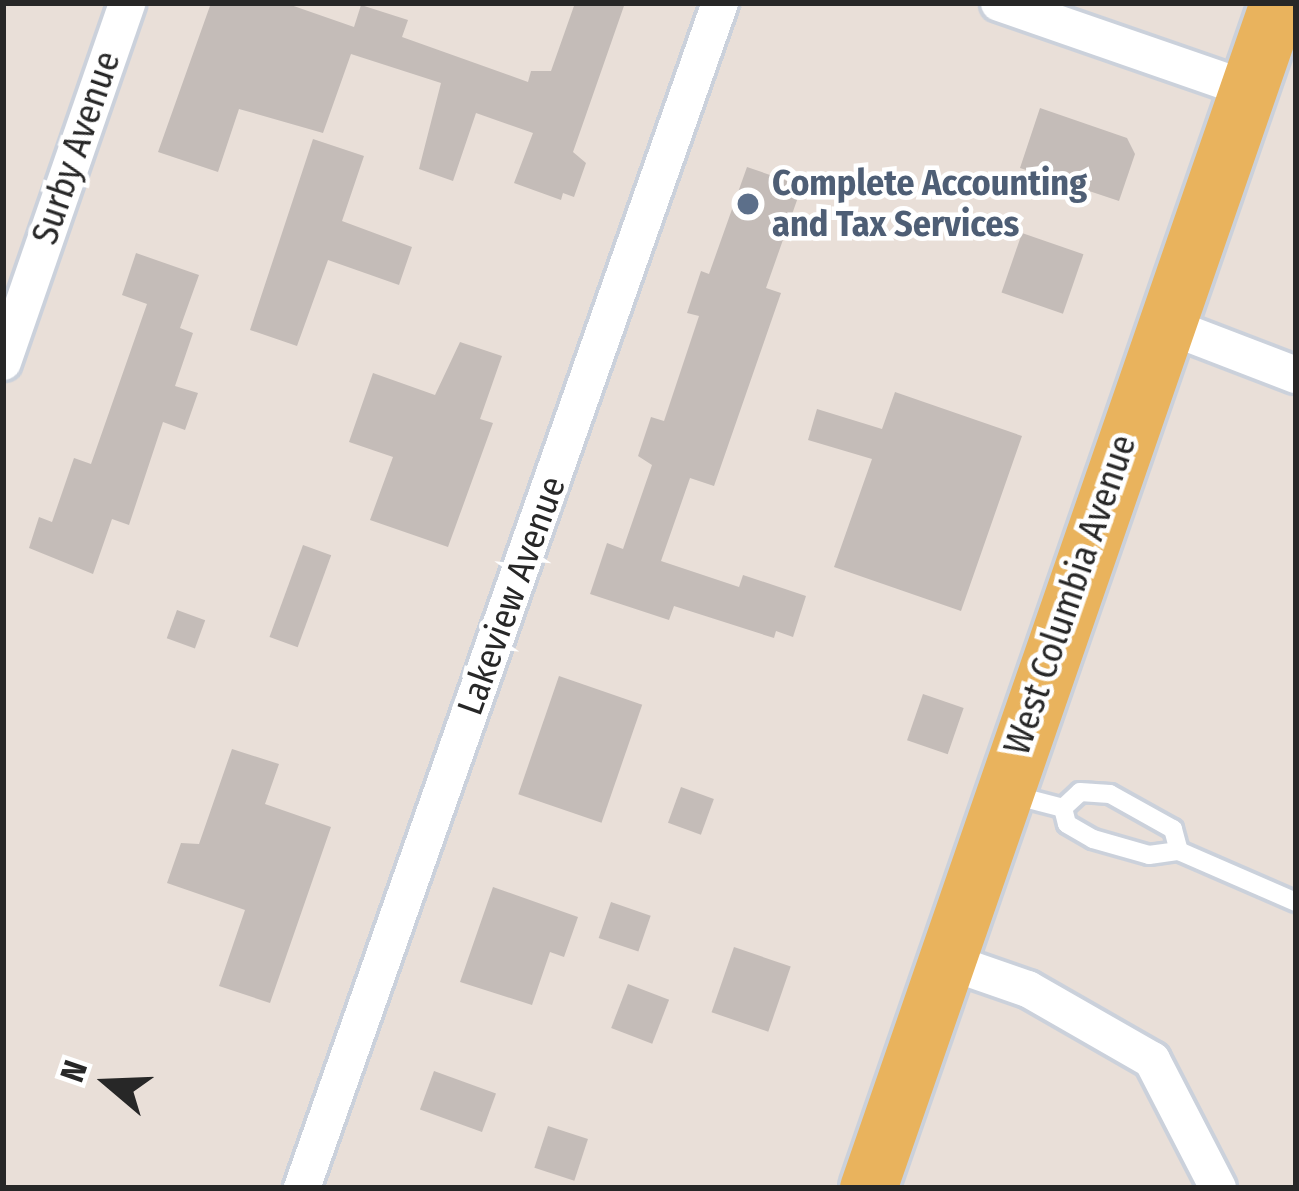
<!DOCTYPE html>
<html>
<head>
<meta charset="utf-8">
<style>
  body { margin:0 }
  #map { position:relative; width:1299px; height:1191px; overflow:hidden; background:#e9dfd8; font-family:"Fira Sans Condensed",sans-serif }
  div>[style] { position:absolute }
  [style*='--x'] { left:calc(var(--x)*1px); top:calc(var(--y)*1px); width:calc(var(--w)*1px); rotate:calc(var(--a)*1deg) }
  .building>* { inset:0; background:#c4bcb8; transform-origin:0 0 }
  .roads { filter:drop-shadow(3px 0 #cbd1db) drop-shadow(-3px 0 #cbd1db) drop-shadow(0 3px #cbd1db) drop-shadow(0 -3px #cbd1db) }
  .lane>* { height:18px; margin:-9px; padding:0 9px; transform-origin:9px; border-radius:9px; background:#fff }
  .street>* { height:36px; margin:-18px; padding:0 18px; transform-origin:18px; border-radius:18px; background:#fff }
  .primary>* { height:57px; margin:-28.5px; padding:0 28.5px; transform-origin:28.5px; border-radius:28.5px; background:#e9b35d }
  .dots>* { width:33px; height:33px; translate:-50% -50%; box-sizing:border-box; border:6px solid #fff; border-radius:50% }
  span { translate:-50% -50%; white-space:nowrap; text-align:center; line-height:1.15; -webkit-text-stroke:9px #fff; paint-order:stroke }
  .street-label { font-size:36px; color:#272727 }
  .service-label { font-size:36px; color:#4e5e75; font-weight:700 }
  .left { translate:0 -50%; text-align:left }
  .frame { position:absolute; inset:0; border:6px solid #272727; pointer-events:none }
  .north { position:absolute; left:48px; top:1023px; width:120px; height:120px; -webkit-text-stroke:9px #fff; paint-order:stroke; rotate:289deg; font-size:33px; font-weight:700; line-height:48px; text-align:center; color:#272727 }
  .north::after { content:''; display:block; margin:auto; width:42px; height:54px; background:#272727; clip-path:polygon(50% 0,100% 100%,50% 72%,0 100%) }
</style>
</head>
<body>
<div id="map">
  <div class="building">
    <i style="clip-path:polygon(211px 3px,285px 3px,354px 27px,361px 5px,408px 20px,402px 37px,528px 82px,531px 71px,551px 71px,575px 3px,625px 3px,573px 152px,586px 163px,574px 197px,563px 193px,561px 200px,514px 183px,533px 133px,476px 113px,453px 181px,419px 169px,441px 83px,351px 54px,323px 133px,239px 109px,218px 172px,158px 152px)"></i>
    <i style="clip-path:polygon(1040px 108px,1127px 138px,1135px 154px,1119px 201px,1020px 168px)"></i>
    <i style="clip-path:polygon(313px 139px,364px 156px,342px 221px,412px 247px,399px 285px,328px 260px,297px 346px,250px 330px)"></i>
    <i style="clip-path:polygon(747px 167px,802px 186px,766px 288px,781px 293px,714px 486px,690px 478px,661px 561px,739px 587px,743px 575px,806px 596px,793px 637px,776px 631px,774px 638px,674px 606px,669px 620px,590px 594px,607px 543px,623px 549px,652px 465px,638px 456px,651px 417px,664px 421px,699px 316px,687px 313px,701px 271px,709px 274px)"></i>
    <i style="left:1022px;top:233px;width:65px;height:63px;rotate:19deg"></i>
    <i style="clip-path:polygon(136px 253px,199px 275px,180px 328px,193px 333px,175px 386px,198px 393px,185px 430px,163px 422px,129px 525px,112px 519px,93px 574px,29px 548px,39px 517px,52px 522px,74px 458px,91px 464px,147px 304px,122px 295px)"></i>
    <i style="clip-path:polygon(460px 342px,502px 356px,480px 419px,493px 423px,448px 547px,370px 520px,393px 457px,349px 442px,373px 373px,435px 395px)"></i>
    <i style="clip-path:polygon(895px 392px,1022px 436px,961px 611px,834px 567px,872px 459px,808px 440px,817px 409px,882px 429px)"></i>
    <i style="left:303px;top:545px;width:30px;height:98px;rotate:20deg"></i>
    <i style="left:177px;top:610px;width:30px;height:30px;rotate:20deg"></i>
    <i style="left:559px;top:676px;width:88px;height:125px;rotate:19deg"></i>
    <i style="left:923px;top:694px;width:43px;height:49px;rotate:19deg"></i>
    <i style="clip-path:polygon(232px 749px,279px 764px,265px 804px,331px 827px,270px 1003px,219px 986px,245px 910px,167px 883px,181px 843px,199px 844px)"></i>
    <i style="left:681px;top:787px;width:35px;height:38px;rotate:20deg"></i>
    <i style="clip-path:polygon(493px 887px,578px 917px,564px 957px,550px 952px,532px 1005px,460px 982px)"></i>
    <i style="left:611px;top:902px;width:42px;height:38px;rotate:19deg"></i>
    <i style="left:734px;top:947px;width:60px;height:69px;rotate:19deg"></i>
    <i style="left:628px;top:984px;width:44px;height:47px;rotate:21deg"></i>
    <i style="left:434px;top:1071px;width:66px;height:41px;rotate:20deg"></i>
    <i style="left:548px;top:1126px;width:42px;height:44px;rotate:18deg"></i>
  </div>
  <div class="roads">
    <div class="lane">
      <i style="--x:1009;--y:794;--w:56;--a:14.5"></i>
      <i style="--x:1063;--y:808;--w:16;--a:76"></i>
      <i style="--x:1067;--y:824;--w:30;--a:30"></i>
      <i style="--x:1093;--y:839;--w:58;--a:15.9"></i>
      <i style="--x:1149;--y:855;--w:30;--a:-8"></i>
      <i style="--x:1179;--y:851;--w:128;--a:23.6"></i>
      <i style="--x:1063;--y:808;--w:23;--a:-43"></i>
      <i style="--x:1080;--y:792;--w:30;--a:4"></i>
      <i style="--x:1110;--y:794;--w:72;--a:29.1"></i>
      <i style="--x:1173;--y:829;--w:23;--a:75"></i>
    </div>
    <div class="street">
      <i style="--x:999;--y:3;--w:262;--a:19.1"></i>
      <i style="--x:1163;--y:324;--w:142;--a:21"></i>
      <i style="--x:3;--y:362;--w:380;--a:-70.9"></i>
      <i style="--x:947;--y:961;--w:86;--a:19.1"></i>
      <i style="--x:1028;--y:989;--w:143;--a:29.8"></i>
      <i style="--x:1152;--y:1060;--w:144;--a:62.7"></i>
      <i style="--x:302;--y:1188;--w:1257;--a:-70.57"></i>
    </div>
    <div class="primary">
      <i style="--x:868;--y:1188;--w:1254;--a:-70.91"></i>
    </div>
  </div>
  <div class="dots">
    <i style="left:748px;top:204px;background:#5c6f8a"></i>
  </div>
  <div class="street-label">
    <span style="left:77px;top:148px;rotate:-71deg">Surby Avenue</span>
    <span style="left:1071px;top:595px;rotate:-71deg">West Columbia Avenue</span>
    <span style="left:512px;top:596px;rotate:-70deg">Lakeview Avenue</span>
  </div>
  <div class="service-label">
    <span class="left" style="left:772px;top:204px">Complete Accounting<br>and Tax Services</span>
  </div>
  <div class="frame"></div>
  <div class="north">N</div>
</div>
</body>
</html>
